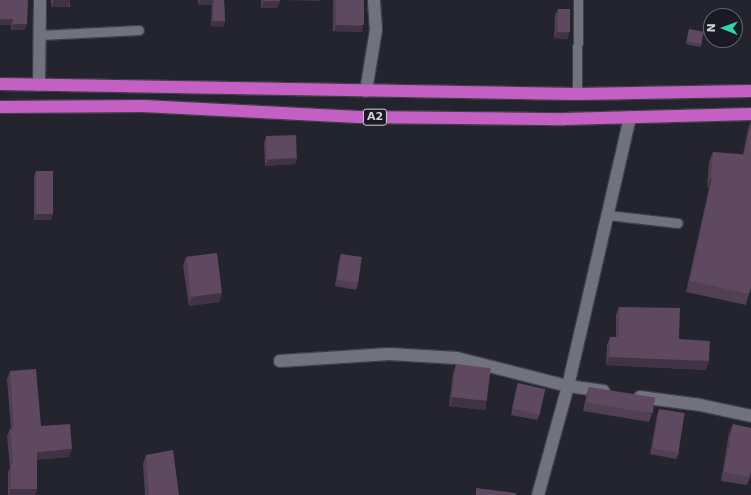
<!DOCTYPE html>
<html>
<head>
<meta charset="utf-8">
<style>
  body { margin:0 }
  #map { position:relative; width:751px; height:495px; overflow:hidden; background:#23242d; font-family:"DejaVu Sans",sans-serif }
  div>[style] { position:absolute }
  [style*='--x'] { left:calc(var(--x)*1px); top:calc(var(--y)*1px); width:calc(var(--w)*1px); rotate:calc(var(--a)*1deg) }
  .roads { filter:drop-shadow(1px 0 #404049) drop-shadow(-1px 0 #404049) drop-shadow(0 1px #404049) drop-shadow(0 -1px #404049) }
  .lane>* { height:9px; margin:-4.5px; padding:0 4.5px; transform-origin:4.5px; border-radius:4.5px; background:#71727d }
  .street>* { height:12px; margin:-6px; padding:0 6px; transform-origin:6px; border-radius:6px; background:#71727d }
  .highway>* { height:12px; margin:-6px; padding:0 6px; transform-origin:6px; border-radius:6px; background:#c45fc4 }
  .wall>* { inset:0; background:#513f53; transform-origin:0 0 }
  .shaded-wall>* { inset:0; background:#423344; transform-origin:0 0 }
  .building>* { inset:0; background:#5e4961; transform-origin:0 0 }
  span { translate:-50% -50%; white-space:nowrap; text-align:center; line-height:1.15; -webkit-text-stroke:3px #1a1a24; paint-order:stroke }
  .shield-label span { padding:1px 3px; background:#1a1a24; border:1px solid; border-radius:3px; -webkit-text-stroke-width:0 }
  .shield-label { font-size:11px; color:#d3d3da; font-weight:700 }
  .north { position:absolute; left:703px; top:8px; width:40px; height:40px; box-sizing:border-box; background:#1a1a24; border:1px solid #64646d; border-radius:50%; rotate:271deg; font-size:11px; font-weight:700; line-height:16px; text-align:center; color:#d3d3da }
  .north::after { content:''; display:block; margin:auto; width:14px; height:18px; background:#2cd5ab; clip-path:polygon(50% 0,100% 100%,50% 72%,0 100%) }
</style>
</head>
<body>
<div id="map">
  <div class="roads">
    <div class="lane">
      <i style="--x:40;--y:35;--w:99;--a:-2.9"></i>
      <i style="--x:577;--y:94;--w:94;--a:-89.4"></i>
      <i style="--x:608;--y:215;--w:70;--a:6.5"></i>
    </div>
    <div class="street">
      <i style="--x:39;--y:85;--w:85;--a:-89.3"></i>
      <i style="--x:366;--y:91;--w:62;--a:-80.7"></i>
      <i style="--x:376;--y:30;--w:30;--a:-94"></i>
      <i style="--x:280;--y:361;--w:109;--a:-3.7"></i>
      <i style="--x:389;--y:354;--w:68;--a:3.4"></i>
      <i style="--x:457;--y:358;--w:114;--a:14.2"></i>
      <i style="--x:568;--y:386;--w:36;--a:8"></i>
      <i style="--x:640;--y:397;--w:61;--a:7.6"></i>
      <i style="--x:700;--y:405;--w:52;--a:12.2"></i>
      <i style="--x:538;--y:495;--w:113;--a:-74.6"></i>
      <i style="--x:568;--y:386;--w:276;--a:-77"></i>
    </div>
    <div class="highway">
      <i style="--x:0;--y:84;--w:577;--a:0.99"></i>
      <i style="--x:577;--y:94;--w:174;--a:-1"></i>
      <i style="--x:0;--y:107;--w:143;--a:-0.4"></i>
      <i style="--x:143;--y:106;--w:216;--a:2.9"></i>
      <i style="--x:359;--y:117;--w:205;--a:0.6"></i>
      <i style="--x:564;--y:119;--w:187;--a:-1.5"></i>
    </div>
  </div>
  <div class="wall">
    <i style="clip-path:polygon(0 0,25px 30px,11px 30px,11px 25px,0 25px)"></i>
    <i style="left:51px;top:0;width:19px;height:7px"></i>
    <i style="clip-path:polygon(198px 0,224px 0,225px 21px,223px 27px,211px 26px,212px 5px,198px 5px)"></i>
    <i style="clip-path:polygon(261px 0,280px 0,280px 1px,277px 8px,261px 8px)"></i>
    <i style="clip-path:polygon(334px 0,364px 0,361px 32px,333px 31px,333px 2px)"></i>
    <i style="clip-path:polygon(558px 9px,569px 33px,567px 39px,554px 38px,555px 15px)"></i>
    <i style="clip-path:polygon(689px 29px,702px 44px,700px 47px,686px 44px)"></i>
    <i style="clip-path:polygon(751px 121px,751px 287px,749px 294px,746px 305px,686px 292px,709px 188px,707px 188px,709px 162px,713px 152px,743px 154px,748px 129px)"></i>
    <i style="clip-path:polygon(266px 137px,297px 158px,295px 164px,265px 166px,264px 143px)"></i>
    <i style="clip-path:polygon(36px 171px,51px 220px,34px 220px,34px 177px)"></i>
    <i style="clip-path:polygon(341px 254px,358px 284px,356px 290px,335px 286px,339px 260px)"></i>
    <i style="clip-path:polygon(186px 257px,222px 293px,219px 302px,189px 306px,183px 266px)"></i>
    <i style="clip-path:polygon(619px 307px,679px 339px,706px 370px,606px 365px,607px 345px,610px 337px,616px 337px,616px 315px)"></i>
    <i style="clip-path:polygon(456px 364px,484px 410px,449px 406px,453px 373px)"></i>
    <i style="clip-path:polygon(10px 371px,41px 426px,69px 457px,37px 459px,37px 489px,35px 495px,8px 495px,8px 472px,10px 468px,7px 436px,10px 429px,11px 429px,7px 379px)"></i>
    <i style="clip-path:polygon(518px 383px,540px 414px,537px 420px,511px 415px,516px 389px)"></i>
    <i style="clip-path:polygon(589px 387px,652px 414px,649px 422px,583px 411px,586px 396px)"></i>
    <i style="clip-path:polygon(659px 409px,679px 453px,676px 459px,650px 454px,657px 415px)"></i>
    <i style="clip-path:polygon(733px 424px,750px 477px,747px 485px,721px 481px,729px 433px)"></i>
    <i style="clip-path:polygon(146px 455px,179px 495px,145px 495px,143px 464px)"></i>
  </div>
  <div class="shaded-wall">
    <i style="clip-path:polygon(54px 0,70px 0,68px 7px,51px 7px)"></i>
    <i style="clip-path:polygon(200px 0,213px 0,212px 5px,198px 5px)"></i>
    <i style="clip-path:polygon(279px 0,319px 0,319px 1px)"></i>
    <i style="clip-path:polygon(264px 1px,280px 1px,277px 8px,261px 8px)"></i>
    <i style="clip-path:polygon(0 19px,13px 19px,11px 25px,0 25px)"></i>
    <i style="clip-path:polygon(213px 21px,225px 21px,223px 27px,211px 26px)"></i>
    <i style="clip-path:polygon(13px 24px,27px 24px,25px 30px,11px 30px)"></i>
    <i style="left:335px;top:25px;width:28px;height:6px;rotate:2deg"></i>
    <i style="clip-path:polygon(557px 32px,569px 33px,567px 39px,554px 38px)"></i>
    <i style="clip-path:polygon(297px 158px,295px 164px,265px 166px,268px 160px)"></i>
    <i style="clip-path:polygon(711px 178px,712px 178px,709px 188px,707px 188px)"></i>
    <i style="clip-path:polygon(36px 214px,53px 214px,51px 220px,34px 220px)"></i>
    <i style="clip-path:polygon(222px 293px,219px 302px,189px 306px,192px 297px)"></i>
    <i style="clip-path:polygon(609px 357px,709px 361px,706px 370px,606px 365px)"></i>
    <i style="left:452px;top:397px;width:35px;height:9px;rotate:7deg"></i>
    <i style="clip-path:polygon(72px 449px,69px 457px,34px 460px,37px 452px)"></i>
    <i style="clip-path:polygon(11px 489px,37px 489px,35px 495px,9px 495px)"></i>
  </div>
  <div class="building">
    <i style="clip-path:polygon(0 0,28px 0,27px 24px,13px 24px,13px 19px,0 19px)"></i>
    <i style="clip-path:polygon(214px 0,224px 0,225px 21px,213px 21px)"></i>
    <i style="left:264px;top:0;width:16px;height:1px"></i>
    <i style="left:336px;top:0;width:28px;height:25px"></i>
    <i style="left:558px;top:9px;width:12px;height:23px"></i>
    <i style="left:689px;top:29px;width:15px;height:12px;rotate:11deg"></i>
    <i style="clip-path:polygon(751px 123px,751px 287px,749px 294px,690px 281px,712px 178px,711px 178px,713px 152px,744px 155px)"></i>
    <i style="left:296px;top:135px;width:23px;height:30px;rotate:88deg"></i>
    <i style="left:36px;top:171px;width:17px;height:43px"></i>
    <i style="left:217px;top:253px;width:40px;height:31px;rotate:83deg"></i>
    <i style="left:341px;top:254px;width:21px;height:26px;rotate:8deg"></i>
    <i style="clip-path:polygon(619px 307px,680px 308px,679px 339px,710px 341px,709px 361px,609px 357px,610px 337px,619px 337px)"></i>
    <i style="left:456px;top:364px;width:35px;height:33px;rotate:7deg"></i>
    <i style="clip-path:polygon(36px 369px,41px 426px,70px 424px,72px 449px,37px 452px,37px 489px,11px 489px,11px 464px,13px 464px,10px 429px,14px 428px,10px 371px)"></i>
    <i style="left:518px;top:383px;width:28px;height:26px;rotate:13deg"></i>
    <i style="left:589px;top:387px;width:67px;height:16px;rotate:9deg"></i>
    <i style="left:659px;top:409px;width:26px;height:40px;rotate:9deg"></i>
    <i style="clip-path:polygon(733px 424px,751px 428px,751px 471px,750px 477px,724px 472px)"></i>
    <i style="clip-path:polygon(173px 450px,179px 495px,149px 495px,146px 455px)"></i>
    <i style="clip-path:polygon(476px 488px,516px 493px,516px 495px,476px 495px)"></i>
  </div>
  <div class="shield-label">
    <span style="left:375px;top:117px">A2</span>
  </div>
  <div class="north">N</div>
</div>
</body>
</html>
